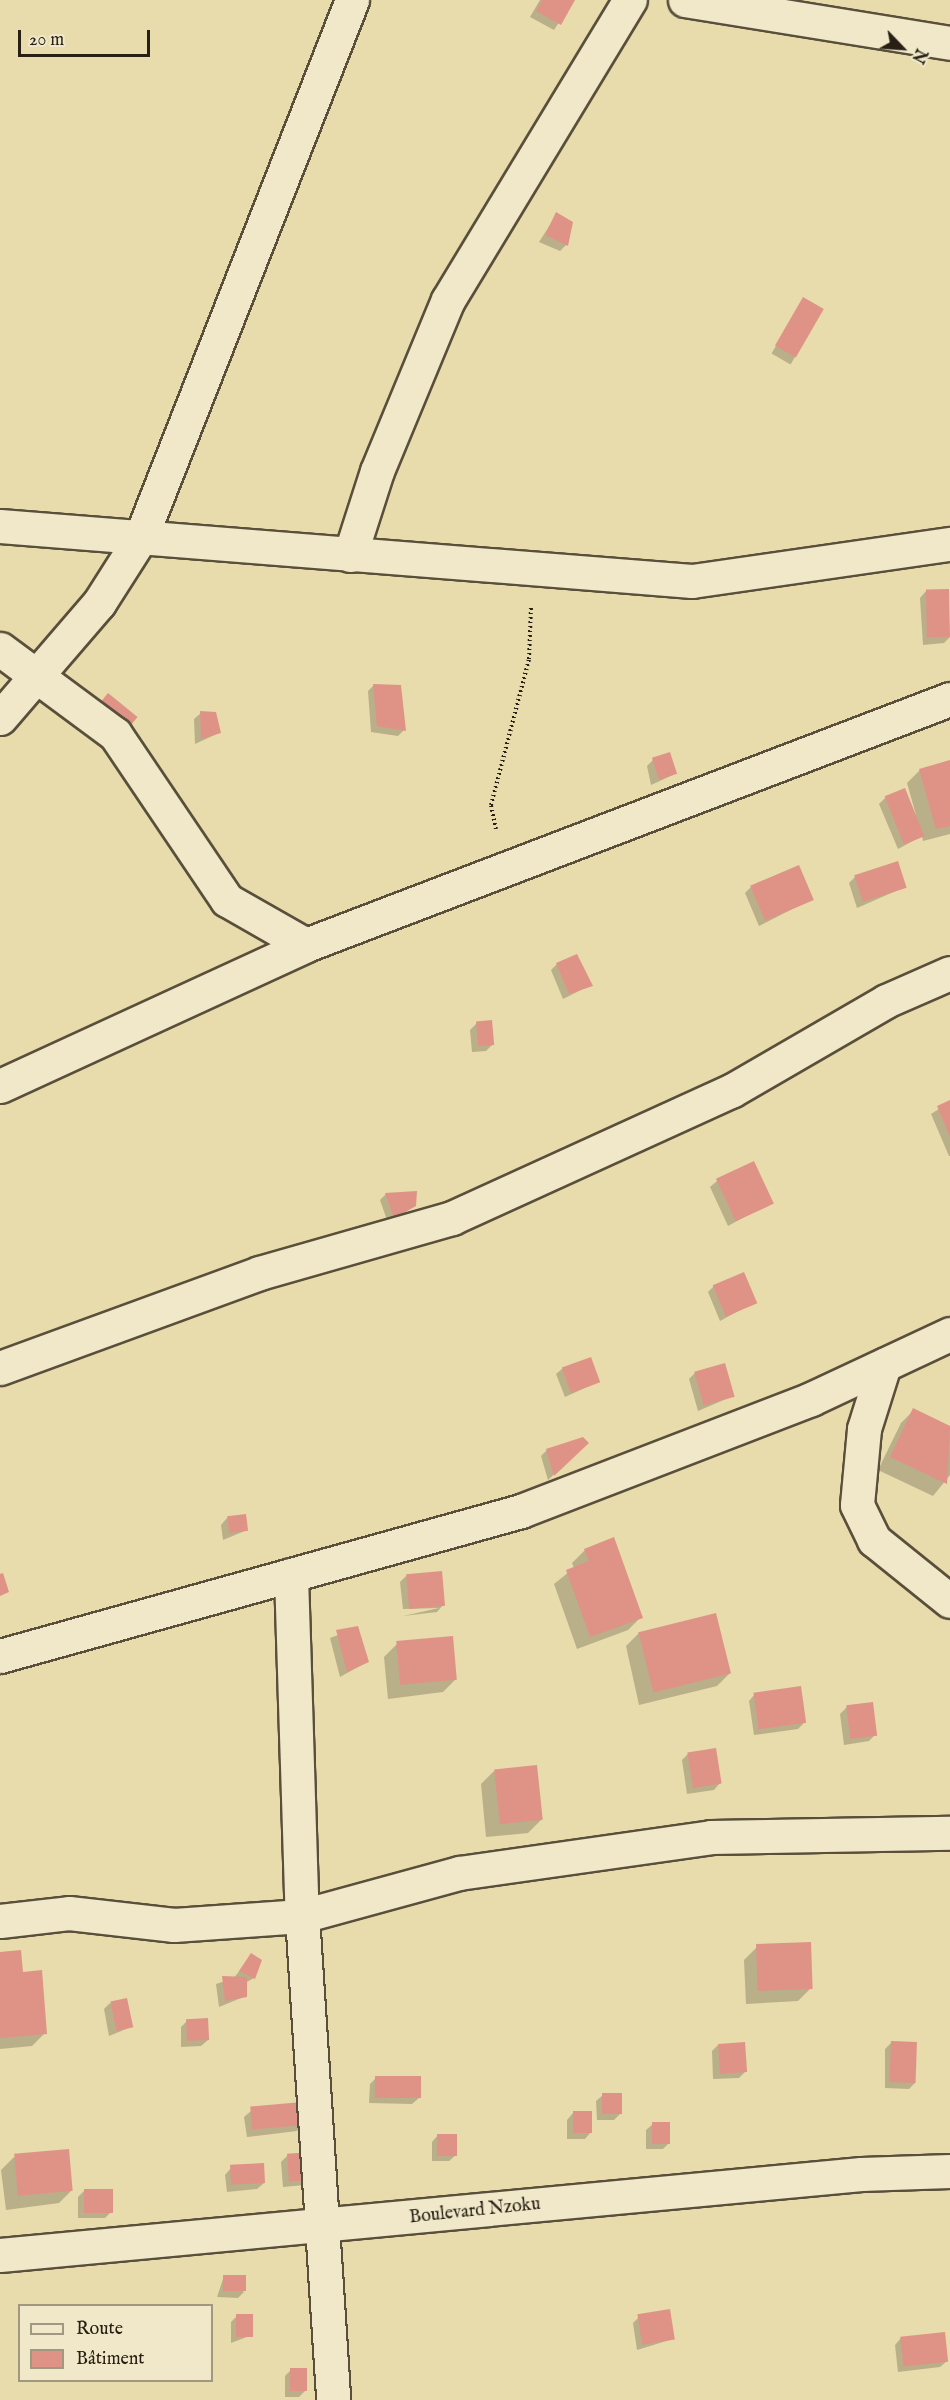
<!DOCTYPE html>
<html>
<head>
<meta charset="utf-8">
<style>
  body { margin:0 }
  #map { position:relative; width:950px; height:2400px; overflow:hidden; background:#e8dbac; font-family:"IM FELL English",serif }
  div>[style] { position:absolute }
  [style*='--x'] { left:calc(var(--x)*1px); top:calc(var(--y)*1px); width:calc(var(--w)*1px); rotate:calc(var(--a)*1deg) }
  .shadow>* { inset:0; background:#0003; transform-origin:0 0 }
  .building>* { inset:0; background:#df9387; transform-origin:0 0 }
  .path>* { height:4px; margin-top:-2px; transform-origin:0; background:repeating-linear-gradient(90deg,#292015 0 1.5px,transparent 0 4.5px) }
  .roads { filter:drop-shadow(2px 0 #594f3b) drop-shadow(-2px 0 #594f3b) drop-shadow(0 2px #594f3b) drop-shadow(0 -2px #594f3b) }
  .street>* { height:33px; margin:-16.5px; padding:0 16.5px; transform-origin:16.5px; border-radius:16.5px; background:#f0e8c9 }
  .secondary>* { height:33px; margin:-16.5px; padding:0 16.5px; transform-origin:16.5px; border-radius:16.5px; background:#f0e8c9 }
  span { translate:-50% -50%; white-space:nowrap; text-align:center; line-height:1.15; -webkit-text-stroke:4.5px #f0e8c9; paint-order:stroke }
  .street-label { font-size:18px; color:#292015 }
  .legend { position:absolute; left:18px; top:2304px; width:195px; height:78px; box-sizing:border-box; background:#f0e8c9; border:2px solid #a09881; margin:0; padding:8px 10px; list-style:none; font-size:18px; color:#292015 }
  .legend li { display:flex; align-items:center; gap:12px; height:30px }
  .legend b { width:30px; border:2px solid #a09881 }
  .north { position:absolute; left:872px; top:18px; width:60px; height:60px; -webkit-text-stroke:4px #f0e8c9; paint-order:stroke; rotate:115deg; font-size:16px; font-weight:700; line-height:24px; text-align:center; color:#292015 }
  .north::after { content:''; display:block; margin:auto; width:21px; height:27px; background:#292015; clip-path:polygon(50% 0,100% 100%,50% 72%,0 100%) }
  .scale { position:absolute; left:18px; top:30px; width:132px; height:27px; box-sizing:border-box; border:3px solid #292015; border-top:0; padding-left:8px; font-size:18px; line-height:21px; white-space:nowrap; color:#292015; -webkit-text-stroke:4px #f0e8c9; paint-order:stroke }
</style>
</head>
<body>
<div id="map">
  <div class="shadow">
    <i style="clip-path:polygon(540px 0,573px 0,554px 30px,530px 17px)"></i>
    <i style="clip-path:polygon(557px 214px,566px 245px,560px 251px,539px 242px)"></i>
    <i style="left:803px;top:299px;width:22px;height:63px;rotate:30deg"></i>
    <i style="clip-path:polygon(948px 590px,950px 637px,944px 643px,923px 645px,920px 598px,926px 591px)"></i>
    <i style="clip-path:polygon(374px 685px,404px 730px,398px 736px,371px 732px,368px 691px)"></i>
    <i style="clip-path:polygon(201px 713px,219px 733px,195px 744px,194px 719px)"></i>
    <i style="clip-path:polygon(653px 760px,675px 774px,651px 785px,647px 766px)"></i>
    <i style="clip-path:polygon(950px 761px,950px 834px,923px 841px,922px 836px,898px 849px,879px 804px,886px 797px,916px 815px,907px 783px,920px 770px)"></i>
    <i style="clip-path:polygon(855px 877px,905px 887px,857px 908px,849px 883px)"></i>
    <i style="clip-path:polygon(751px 887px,812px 899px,759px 926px,745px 893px)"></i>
    <i style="clip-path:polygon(557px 964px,591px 985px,563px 999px,551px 970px)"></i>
    <i style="clip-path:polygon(477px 1023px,492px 1045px,486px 1051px,472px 1052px,470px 1030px)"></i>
    <i style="clip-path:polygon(950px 1102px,950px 1156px,949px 1156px,931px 1114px)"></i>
    <i style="clip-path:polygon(717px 1181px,772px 1202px,728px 1226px,710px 1187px)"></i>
    <i style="clip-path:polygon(386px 1194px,415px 1206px,388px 1223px,380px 1200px)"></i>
    <i style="clip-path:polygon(714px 1286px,755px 1302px,720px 1321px,708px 1292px)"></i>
    <i style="clip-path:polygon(563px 1368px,598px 1382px,565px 1397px,556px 1374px)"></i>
    <i style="clip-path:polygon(695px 1373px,733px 1396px,698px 1411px,689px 1379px)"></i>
    <i style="clip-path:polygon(914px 1410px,950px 1428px,950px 1475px,933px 1496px,878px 1470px,901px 1423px)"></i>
    <i style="clip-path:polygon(587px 1443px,548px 1480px,541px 1456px,547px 1450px)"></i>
    <i style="clip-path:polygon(227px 1518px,247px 1530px,223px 1540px,221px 1525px)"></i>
    <i style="clip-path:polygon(585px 1550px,641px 1617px,628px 1630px,577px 1649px,554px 1584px,574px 1568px,572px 1563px)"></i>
    <i style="clip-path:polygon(406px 1576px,443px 1605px,437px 1612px,403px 1616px,439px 1608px,403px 1609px,400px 1582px)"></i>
    <i style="clip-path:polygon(357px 1628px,367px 1662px,340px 1677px,330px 1638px)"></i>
    <i style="clip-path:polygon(639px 1633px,730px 1673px,717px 1686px,639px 1705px,626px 1646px)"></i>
    <i style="clip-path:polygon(397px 1644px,456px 1679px,443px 1692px,388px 1699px,384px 1657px)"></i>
    <i style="clip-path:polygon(755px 1694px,805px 1722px,798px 1729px,754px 1735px,749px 1701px)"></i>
    <i style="clip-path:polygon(847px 1707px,875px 1735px,869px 1741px,844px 1745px,840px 1714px)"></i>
    <i style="clip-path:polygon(688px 1754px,720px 1783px,714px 1790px,687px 1794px,682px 1760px)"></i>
    <i style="clip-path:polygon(494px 1771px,541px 1820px,528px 1833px,486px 1837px,481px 1784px)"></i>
    <i style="clip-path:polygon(757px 1947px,811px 1988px,798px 2001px,746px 2004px,744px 1960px)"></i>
    <i style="clip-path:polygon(0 1954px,22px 1974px,45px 2033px,32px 2046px,0 2049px)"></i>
    <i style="clip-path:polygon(251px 1955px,254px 1978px,245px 1983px,246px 1996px,219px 2007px,216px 1984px,234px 1978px)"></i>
    <i style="clip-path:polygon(110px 2003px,131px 2027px,109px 2036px,104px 2009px)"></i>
    <i style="clip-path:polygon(187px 2021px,208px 2040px,201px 2046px,181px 2047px,181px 2027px)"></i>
    <i style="clip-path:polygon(891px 2043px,915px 2083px,909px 2089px,885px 2088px,885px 2049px)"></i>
    <i style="clip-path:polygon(718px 2045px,745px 2072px,739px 2078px,713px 2079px,712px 2051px)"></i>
    <i style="clip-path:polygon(376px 2078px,419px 2098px,412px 2104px,369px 2103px,370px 2084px)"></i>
    <i style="clip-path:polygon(603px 2095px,620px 2114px,614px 2120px,597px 2120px,596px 2101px)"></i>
    <i style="clip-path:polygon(251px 2111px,303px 2124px,297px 2131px,247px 2137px,244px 2117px)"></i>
    <i style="clip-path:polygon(573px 2113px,591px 2132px,585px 2139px,567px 2139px,567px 2120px)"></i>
    <i style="clip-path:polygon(653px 2124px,669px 2143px,663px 2149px,646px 2149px,646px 2130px)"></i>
    <i style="clip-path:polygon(438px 2135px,456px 2155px,449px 2161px,432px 2161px,432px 2142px)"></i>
    <i style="clip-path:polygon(310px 2154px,305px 2185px,283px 2187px,281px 2162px,288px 2155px)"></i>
    <i style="clip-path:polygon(14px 2157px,72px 2190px,59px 2203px,6px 2210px,1px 2170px)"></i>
    <i style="clip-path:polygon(231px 2168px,264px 2183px,257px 2189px,227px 2192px,225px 2175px)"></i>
    <i style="clip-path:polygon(84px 2191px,112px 2211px,105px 2218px,78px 2218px,78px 2197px)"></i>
    <i style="clip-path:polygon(224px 2276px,244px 2292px,238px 2298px,217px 2297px)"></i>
    <i style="clip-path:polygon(237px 2316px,252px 2335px,231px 2343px,231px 2322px)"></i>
    <i style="clip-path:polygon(639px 2317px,673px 2339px,637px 2350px,633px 2323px)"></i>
    <i style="clip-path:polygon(901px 2338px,947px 2361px,940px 2367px,898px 2372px,895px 2345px)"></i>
    <i style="clip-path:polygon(291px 2370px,306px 2390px,299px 2397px,285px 2397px,285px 2376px)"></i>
  </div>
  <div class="building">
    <i style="clip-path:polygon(542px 0,575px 0,561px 25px,536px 11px)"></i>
    <i style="clip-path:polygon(556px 212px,573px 222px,568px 246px,545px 235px)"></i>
    <i style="left:803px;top:297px;width:24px;height:56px;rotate:30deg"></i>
    <i style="left:949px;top:589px;width:48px;height:23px;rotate:89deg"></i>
    <i style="clip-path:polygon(373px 684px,401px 685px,406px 731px,377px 726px)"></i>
    <i style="left:108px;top:693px;width:38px;height:24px;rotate:39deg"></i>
    <i style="clip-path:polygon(200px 711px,216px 712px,221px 733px,201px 739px)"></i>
    <i style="left:670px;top:752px;width:23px;height:19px;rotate:72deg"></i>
    <i style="clip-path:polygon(950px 760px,950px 826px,936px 829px,919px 769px)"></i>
    <i style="left:905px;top:788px;width:52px;height:22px;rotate:68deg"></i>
    <i style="left:898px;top:861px;width:28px;height:46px;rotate:72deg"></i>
    <i style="left:799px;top:865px;width:38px;height:53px;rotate:67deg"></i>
    <i style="clip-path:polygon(577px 954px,593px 986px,569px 994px,556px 963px)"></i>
    <i style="left:492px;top:1020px;width:25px;height:16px;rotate:85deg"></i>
    <i style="clip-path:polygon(950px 1100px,950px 1137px,937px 1106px)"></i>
    <i style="left:754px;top:1161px;width:47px;height:42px;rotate:65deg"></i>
    <i style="clip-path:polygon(417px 1191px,416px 1206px,394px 1218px,385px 1193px)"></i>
    <i style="left:744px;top:1272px;width:34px;height:34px;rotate:67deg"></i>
    <i style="left:591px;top:1357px;width:27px;height:31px;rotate:70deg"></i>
    <i style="left:725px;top:1363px;width:35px;height:32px;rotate:74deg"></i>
    <i style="clip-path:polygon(913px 1408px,950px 1426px,947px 1484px,890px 1457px)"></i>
    <i style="clip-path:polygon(583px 1437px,589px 1443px,554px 1476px,546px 1449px)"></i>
    <i style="left:246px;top:1514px;width:17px;height:19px;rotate:83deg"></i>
    <i style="clip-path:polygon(614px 1537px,643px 1618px,590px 1637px,566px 1570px,589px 1561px,584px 1549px)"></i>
    <i style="left:442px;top:1571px;width:35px;height:36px;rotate:85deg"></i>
    <i style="clip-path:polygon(3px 1573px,9px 1592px,0 1596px,0 1574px)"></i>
    <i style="left:716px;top:1613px;width:62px;height:80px;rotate:76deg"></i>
    <i style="clip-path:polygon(358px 1626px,369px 1662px,347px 1672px,336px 1630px)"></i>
    <i style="left:453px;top:1636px;width:44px;height:57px;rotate:85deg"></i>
    <i style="left:801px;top:1686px;width:37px;height:48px;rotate:82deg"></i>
    <i style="left:873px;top:1702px;width:34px;height:27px;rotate:83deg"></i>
    <i style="left:716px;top:1748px;width:36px;height:29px;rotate:81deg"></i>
    <i style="left:537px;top:1765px;width:55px;height:43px;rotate:84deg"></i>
    <i style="left:811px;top:1942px;width:47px;height:55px;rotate:88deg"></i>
    <i style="clip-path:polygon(21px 1950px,23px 1972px,42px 1970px,47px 2034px,0 2038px,0 1952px)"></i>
    <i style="clip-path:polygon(251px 1953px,262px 1960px,255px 1979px,239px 1971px)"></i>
    <i style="clip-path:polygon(222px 1976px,247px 1977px,247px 1997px,225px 2001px)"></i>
    <i style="left:127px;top:1998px;width:30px;height:17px;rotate:78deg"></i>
    <i style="left:208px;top:2018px;width:22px;height:22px;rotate:87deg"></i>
    <i style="left:891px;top:2041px;width:26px;height:41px;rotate:2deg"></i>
    <i style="left:745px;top:2042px;width:30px;height:27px;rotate:86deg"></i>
    <i style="left:375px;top:2076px;width:46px;height:22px"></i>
    <i style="left:602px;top:2093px;width:20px;height:21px"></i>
    <i style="left:302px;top:2102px;width:23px;height:52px;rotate:85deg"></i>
    <i style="left:592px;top:2111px;width:22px;height:19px;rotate:90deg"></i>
    <i style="left:652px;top:2122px;width:18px;height:22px"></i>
    <i style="left:437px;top:2134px;width:20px;height:22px"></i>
    <i style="left:69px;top:2149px;width:42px;height:55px;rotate:85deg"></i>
    <i style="left:311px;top:2152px;width:28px;height:24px;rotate:86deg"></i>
    <i style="left:264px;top:2163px;width:20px;height:34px;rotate:87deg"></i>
    <i style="left:84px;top:2189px;width:29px;height:24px"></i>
    <i style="left:223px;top:2275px;width:23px;height:16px"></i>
    <i style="left:670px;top:2309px;width:31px;height:33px;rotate:81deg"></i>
    <i style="left:236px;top:2314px;width:17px;height:23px"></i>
    <i style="left:945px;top:2332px;width:30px;height:45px;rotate:84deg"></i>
    <i style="left:307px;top:2368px;width:23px;height:17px;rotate:90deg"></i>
  </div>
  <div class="path">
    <i style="--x:496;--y:829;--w:25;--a:-102"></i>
    <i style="--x:491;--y:805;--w:151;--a:-75.4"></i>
    <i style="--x:529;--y:659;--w:51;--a:-87.8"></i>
  </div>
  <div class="roads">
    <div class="street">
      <i style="--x:685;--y:0;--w:268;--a:9.2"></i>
      <i style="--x:0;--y:526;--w:694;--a:4.54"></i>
      <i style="--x:692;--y:581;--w:261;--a:-8.2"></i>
      <i style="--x:350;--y:555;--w:88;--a:-72.2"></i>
      <i style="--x:377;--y:471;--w:185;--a:-67.5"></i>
      <i style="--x:448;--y:300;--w:351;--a:-58.8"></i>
      <i style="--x:0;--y:649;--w:143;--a:36.5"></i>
      <i style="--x:115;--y:734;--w:200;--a:56"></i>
      <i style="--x:227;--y:900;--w:91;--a:29.7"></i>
      <i style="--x:0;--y:718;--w:152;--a:-49.3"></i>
      <i style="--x:99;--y:603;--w:78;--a:-57.5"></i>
      <i style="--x:141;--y:537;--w:577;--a:-68.55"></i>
      <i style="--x:0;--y:1086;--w:337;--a:-24.7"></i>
      <i style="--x:306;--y:945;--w:689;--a:-20.91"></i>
      <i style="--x:884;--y:1365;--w:67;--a:107.4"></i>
      <i style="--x:864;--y:1429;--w:76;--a:95.3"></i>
      <i style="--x:857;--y:1505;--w:39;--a:64"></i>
      <i style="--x:874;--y:1540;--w:97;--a:38.8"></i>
      <i style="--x:0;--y:1368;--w:276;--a:-20.1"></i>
      <i style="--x:259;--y:1273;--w:201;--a:-15.9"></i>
      <i style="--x:452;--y:1218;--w:307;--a:-24.5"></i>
      <i style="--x:731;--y:1091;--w:179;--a:-30.1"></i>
      <i style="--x:886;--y:1001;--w:70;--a:-23.6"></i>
      <i style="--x:291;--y:1575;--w:341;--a:88.2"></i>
      <i style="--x:302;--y:1916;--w:485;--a:86.3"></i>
      <i style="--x:0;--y:1656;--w:541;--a:-15.55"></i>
      <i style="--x:521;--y:1511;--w:311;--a:-21.1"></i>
      <i style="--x:811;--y:1399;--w:153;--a:-25.1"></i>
      <i style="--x:0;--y:1921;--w:69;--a:-6.6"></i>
      <i style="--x:69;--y:1913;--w:106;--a:6.5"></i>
      <i style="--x:174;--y:1925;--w:128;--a:-4"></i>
      <i style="--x:302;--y:1916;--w:163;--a:-15.3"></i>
      <i style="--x:459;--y:1873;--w:255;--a:-8.1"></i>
      <i style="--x:711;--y:1837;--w:239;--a:-1"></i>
    </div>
    <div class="secondary">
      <i style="--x:0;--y:2255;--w:865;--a:-5.37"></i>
      <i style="--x:861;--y:2174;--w:89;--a:-1.9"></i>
    </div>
  </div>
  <div class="street-label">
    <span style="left:475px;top:2212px;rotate:-6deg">Boulevard Nzoku</span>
  </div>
  <ul class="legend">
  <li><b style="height:8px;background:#f0e8c9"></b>Route</li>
  <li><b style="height:16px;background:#df9387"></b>Bâtiment</li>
  </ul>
  <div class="north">N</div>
  <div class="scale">20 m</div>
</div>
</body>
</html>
